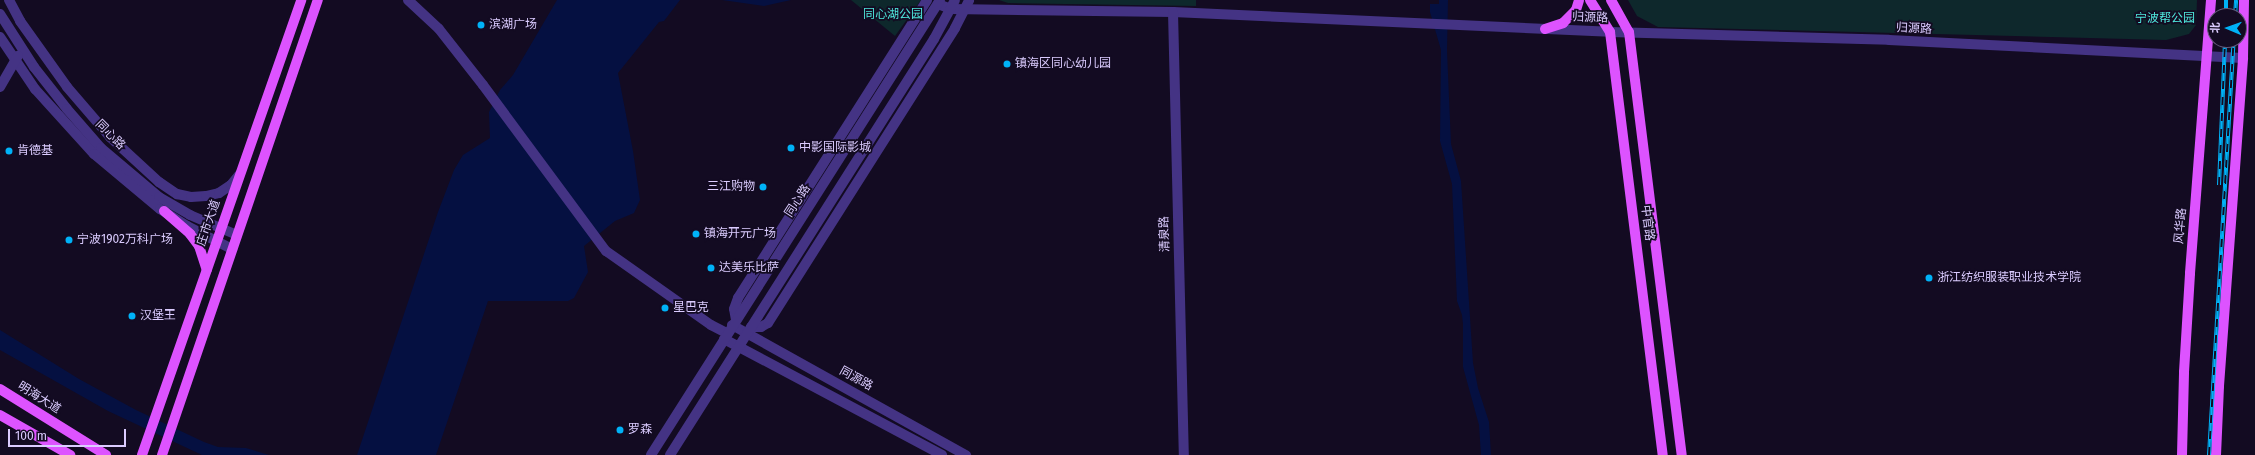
<!DOCTYPE html>
<html>
<head>
<meta charset="utf-8">
<style>
  body { margin:0 }
  #map { position:relative; width:2255px; height:455px; overflow:hidden; background:#130b22; font-family:"Fira Sans","Noto Sans SC",sans-serif }
  div>[style] { position:absolute }
  [style*='--x'] { left:calc(var(--x)*1px); top:calc(var(--y)*1px); width:calc(var(--w)*1px); rotate:calc(var(--a)*1deg) }
  .green>* { inset:0; background:#0e282c }
  .water>* { inset:0; background:#051041 }
  .minor>* { height:10px; margin:-5px; padding:0 5px; transform-origin:5px; border-radius:5px; background:#443384 }
  .major>* { height:10px; margin:-5px; padding:0 5px; transform-origin:5px; border-radius:5px; background:#dd53ff }
  .rail>* { height:4px; margin-top:-2px; transform-origin:0; background:repeating-linear-gradient(90deg,#130b22 0 8px,#00b2f7 0 16px); box-sizing:border-box; border-block:1px solid #00b2f7 }
  .dots>* { width:11px; height:11px; translate:-50% -50%; box-sizing:border-box; border:2px solid #130b22; border-radius:50% }
  span { translate:-50% -50%; white-space:nowrap; text-align:center; line-height:1.15; -webkit-text-stroke:3.5px #130b22; paint-order:stroke }
  .park-label { font-size:12px; color:#4fe8dd }
  .street-label { font-size:12px; color:#dbccff }
  .poi-label { font-size:12px; color:#dbccff }
  .left { translate:0 -50%; text-align:left }
  .right { translate:-100% -50%; text-align:right }
  .north { position:absolute; left:2207px; top:8px; width:40px; height:40px; box-sizing:border-box; background:#130b22; border:1px solid #63587a; border-radius:50%; rotate:272deg; font-size:11px; font-weight:700; line-height:16px; text-align:center; color:#dbccff }
  .north::after { content:''; display:block; margin:auto; width:14px; height:18px; background:#00b2f7; clip-path:polygon(50% 0,100% 100%,50% 72%,0 100%) }
  .scale { position:absolute; left:8px; top:429px; width:118px; height:18px; box-sizing:border-box; border:2px solid #dbccff; border-top:0; padding-left:5px; font-size:12px; line-height:14px; white-space:nowrap; color:#dbccff; -webkit-text-stroke:3px #130b22; paint-order:stroke }
</style>
</head>
<body>
<div id="map">
  <div class="green">
    <i style="clip-path:polygon(851px 0,921px 0,895px 36px)"></i>
    <i style="clip-path:polygon(999px 0,1196px 0,1196px 6px,1008px 3px)"></i>
    <i style="clip-path:polygon(1628px 0,2197px 0,2196px 25px,2189px 34px,2166px 40px,1658px 27px,1637px 16px)"></i>
  </div>
  <div class="water">
    <i style="clip-path:polygon(557px 0,680px 0,664px 21px,659px 22px,618px 73px,633px 151px,640px 200px,634px 213px,615px 221px,584px 246px,588px 272px,574px 298px,568px 301px,488px 301px,436px 455px,357px 455px,438px 212px,454px 170px,463px 155px,490px 138px,489px 112px,500px 90px,513px 75px)"></i>
    <i style="clip-path:polygon(722px 0,791px 0,764px 6px)"></i>
    <i style="clip-path:polygon(1439px 0,1448px 0,1447px 51px,1451px 144px,1461px 181px,1473px 363px,1478px 388px,1489px 422px,1491px 455px,1481px 455px,1479px 425px,1463px 367px,1463px 324px,1462px 315px,1457px 301px,1452px 184px,1440px 141px,1441px 50px,1430px 12px,1430px 4px,1439px 4px)"></i>
    <i style="clip-path:polygon(0 330px,79px 379px,136px 410px,204px 442px,218px 447px,246px 448px,269px 455px,202px 455px,108px 411px,0 350px)"></i>
  </div>
  <div class="minor">
    <i style="--x:9;--y:0;--w:24;--a:62"></i>
    <i style="--x:20;--y:21;--w:81;--a:54.5"></i>
    <i style="--x:67;--y:87;--w:66;--a:49.3"></i>
    <i style="--x:110;--y:137;--w:67;--a:42.6"></i>
    <i style="--x:159;--y:182;--w:22;--a:34"></i>
    <i style="--x:177;--y:194;--w:14;--a:12"></i>
    <i style="--x:191;--y:197;--w:15;--a:-4"></i>
    <i style="--x:206;--y:196;--w:13;--a:-13"></i>
    <i style="--x:219;--y:193;--w:14;--a:-34"></i>
    <i style="--x:231;--y:185;--w:13;--a:-51"></i>
    <i style="--x:408;--y:0;--w:42;--a:43.1"></i>
    <i style="--x:439;--y:29;--w:71;--a:51.8"></i>
    <i style="--x:483;--y:85;--w:207;--a:53.5"></i>
    <i style="--x:606;--y:251;--w:128;--a:35.2"></i>
    <i style="--x:711;--y:325;--w:18;--a:27"></i>
    <i style="--x:938;--y:4;--w:14;--a:21"></i>
    <i style="--x:951;--y:9;--w:222;--a:0.8"></i>
    <i style="--x:1173;--y:12;--w:437;--a:2.6"></i>
    <i style="--x:1610;--y:32;--w:279;--a:1.6"></i>
    <i style="--x:1889;--y:40;--w:354;--a:2.9"></i>
    <i style="--x:1173;--y:12;--w:443;--a:88.6"></i>
    <i style="--x:0;--y:14;--w:63;--a:57.3"></i>
    <i style="--x:34;--y:67;--w:53;--a:51.8"></i>
    <i style="--x:67;--y:109;--w:52;--a:48.9"></i>
    <i style="--x:101;--y:148;--w:76;--a:40.2"></i>
    <i style="--x:159;--y:197;--w:36;--a:30"></i>
    <i style="--x:190;--y:215;--w:51;--a:23.1"></i>
    <i style="--x:0;--y:37;--w:63;--a:56.1"></i>
    <i style="--x:35;--y:89;--w:88;--a:47.8"></i>
    <i style="--x:94;--y:154;--w:86;--a:39.8"></i>
    <i style="--x:160;--y:209;--w:32;--a:32"></i>
    <i style="--x:187;--y:226;--w:51;--a:27.1"></i>
    <i style="--x:0;--y:87;--w:36;--a:-60"></i>
    <i style="--x:736;--y:320;--w:11;--a:-100"></i>
    <i style="--x:734;--y:309;--w:12;--a:-70"></i>
    <i style="--x:738;--y:298;--w:353;--a:-57.6"></i>
    <i style="--x:732;--y:325;--w:268;--a:29.1"></i>
    <i style="--x:751;--y:327;--w:10;--a:0"></i>
    <i style="--x:761;--y:327;--w:8;--a:-30"></i>
    <i style="--x:768;--y:323;--w:349;--a:-57.6"></i>
    <i style="--x:955;--y:28;--w:31;--a:-63"></i>
    <i style="--x:724;--y:339;--w:247;--a:28"></i>
    <i style="--x:651;--y:455;--w:539;--a:-57.58"></i>
    <i style="--x:670;--y:455;--w:493;--a:-57.6"></i>
    <i style="--x:934;--y:39;--w:44;--a:-61.7"></i>
  </div>
  <div class="major">
    <i style="--x:1590;--y:0;--w:38;--a:58"></i>
    <i style="--x:1610;--y:32;--w:426;--a:82.9"></i>
    <i style="--x:1611;--y:0;--w:37;--a:61"></i>
    <i style="--x:1629;--y:32;--w:426;--a:82.9"></i>
    <i style="--x:1545;--y:29;--w:19;--a:-18"></i>
    <i style="--x:1563;--y:23;--w:18;--a:-45"></i>
    <i style="--x:1576;--y:10;--w:10;--a:-73"></i>
    <i style="--x:164;--y:211;--w:35;--a:41"></i>
    <i style="--x:190;--y:234;--w:15;--a:53"></i>
    <i style="--x:199;--y:246;--w:25;--a:72"></i>
    <i style="--x:0;--y:389;--w:125;--a:31.9"></i>
    <i style="--x:0;--y:415;--w:81;--a:29.7"></i>
    <i style="--x:142;--y:455;--w:482;--a:-70.7"></i>
    <i style="--x:162;--y:455;--w:481;--a:-71.1"></i>
    <i style="--x:2182;--y:455;--w:83;--a:-88.6"></i>
    <i style="--x:2184;--y:372;--w:99;--a:-86.5"></i>
    <i style="--x:2190;--y:273;--w:274;--a:-85.6"></i>
    <i style="--x:2216;--y:455;--w:69;--a:-87.5"></i>
    <i style="--x:2219;--y:386;--w:329;--a:-85.8"></i>
    <i style="--x:2243;--y:58;--w:58;--a:-89"></i>
  </div>
  <div class="rail">
    <i style="--x:2226;--y:16;--w:16;--a:-90"></i>
    <i style="--x:2235;--y:16;--w:16;--a:-86"></i>
    <i style="--x:2219;--y:185;--w:145;--a:-87.6"></i>
    <i style="--x:2209;--y:455;--w:416;--a:-86.6"></i>
  </div>
  <div class="dots">
    <i style="left:481px;top:25px;background:#00b2f7"></i>
    <i style="left:1007px;top:64px;background:#00b2f7"></i>
    <i style="left:791px;top:148px;background:#00b2f7"></i>
    <i style="left:9px;top:151px;background:#00b2f7"></i>
    <i style="left:763px;top:187px;background:#00b2f7"></i>
    <i style="left:696px;top:234px;background:#00b2f7"></i>
    <i style="left:69px;top:240px;background:#00b2f7"></i>
    <i style="left:711px;top:268px;background:#00b2f7"></i>
    <i style="left:1929px;top:278px;background:#00b2f7"></i>
    <i style="left:665px;top:308px;background:#00b2f7"></i>
    <i style="left:132px;top:316px;background:#00b2f7"></i>
    <i style="left:620px;top:430px;background:#00b2f7"></i>
  </div>
  <div class="park-label">
    <span style="left:893px;top:15px">同心湖公园</span>
    <span style="left:2165px;top:19px">宁波帮公园</span>
  </div>
  <div class="street-label">
    <span style="left:1590px;top:18px;rotate:2deg">归源路</span>
    <span style="left:1914px;top:29px;rotate:3deg">归源路</span>
    <span style="left:110px;top:135px;rotate:45deg">同心路</span>
    <span style="left:798px;top:201px;rotate:-57deg">同心路</span>
    <span style="left:209px;top:223px;rotate:-71deg">庄市大道</span>
    <span style="left:1647px;top:223px;rotate:83deg">中官路</span>
    <span style="left:2181px;top:226px;rotate:-85deg">风华路</span>
    <span style="left:1165px;top:234px;rotate:-92deg">清泉路</span>
    <span style="left:856px;top:379px;rotate:29deg">同源路</span>
    <span style="left:39px;top:398px;rotate:32deg">明海大道</span>
  </div>
  <div class="poi-label">
    <span class="left" style="left:489px;top:25px">滨湖广场</span>
    <span class="left" style="left:1015px;top:64px">镇海区同心幼儿园</span>
    <span class="left" style="left:799px;top:148px">中影国际影城</span>
    <span class="left" style="left:17px;top:151px">肯德基</span>
    <span class="right" style="left:755px;top:187px">三江购物</span>
    <span class="left" style="left:704px;top:234px">镇海开元广场</span>
    <span class="left" style="left:77px;top:240px">宁波1902万科广场</span>
    <span class="left" style="left:719px;top:268px">达美乐比萨</span>
    <span class="left" style="left:1937px;top:278px">浙江纺织服装职业技术学院</span>
    <span class="left" style="left:673px;top:308px">星巴克</span>
    <span class="left" style="left:140px;top:316px">汉堡王</span>
    <span class="left" style="left:628px;top:430px">罗森</span>
  </div>
  <div class="north">北</div>
  <div class="scale">100 m</div>
</div>
</body>
</html>
